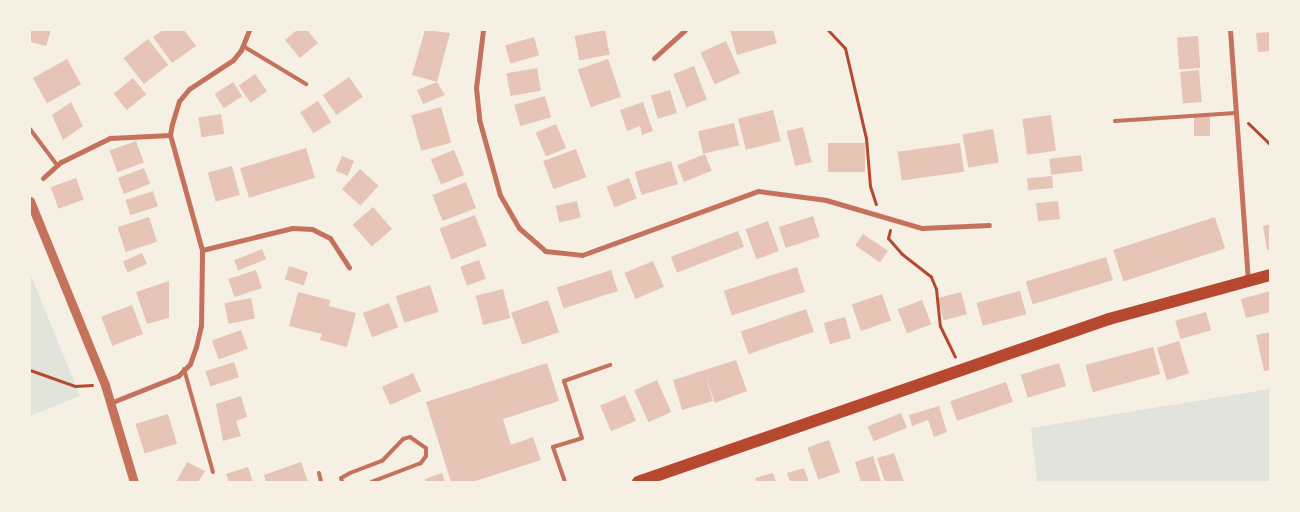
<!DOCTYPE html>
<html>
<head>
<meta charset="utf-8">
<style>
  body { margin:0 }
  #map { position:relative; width:1300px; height:512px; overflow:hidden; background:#f6efe4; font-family:Spectral,serif }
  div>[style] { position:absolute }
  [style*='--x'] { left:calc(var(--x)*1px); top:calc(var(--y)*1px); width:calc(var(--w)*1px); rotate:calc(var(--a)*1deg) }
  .green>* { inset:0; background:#e2e4dc }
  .building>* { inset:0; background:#e6c5b7; transform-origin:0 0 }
  .path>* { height:3px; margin:-1.5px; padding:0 1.5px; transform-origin:1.5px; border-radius:1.5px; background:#b5482f }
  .service>* { height:4px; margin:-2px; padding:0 2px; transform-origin:2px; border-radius:2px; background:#c5725c }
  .minor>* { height:5px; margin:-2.5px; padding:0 2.5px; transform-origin:2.5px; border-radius:2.5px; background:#c5725c }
  .tertiary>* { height:9px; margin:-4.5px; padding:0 4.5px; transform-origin:4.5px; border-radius:4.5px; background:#c5725c }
  .primary>* { height:12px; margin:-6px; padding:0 6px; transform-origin:6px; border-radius:6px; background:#b5482f }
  span { translate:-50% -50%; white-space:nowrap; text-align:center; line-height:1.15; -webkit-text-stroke:4.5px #f6efe4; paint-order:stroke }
  .frame { position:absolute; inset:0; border:31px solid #f6efe4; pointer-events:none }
</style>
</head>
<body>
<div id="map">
  <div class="green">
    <i style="clip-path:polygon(30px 273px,80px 396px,30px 416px)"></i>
    <i style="clip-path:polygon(1270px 389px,1270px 482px,1037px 482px,1031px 428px)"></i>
  </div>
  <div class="building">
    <i style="clip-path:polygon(30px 30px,51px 30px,46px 46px,30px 42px)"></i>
    <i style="clip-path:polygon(163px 30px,184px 30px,196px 46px,172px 63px,153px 37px)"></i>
    <i style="clip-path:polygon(297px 30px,307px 30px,318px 43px,300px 58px,285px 40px)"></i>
    <i style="clip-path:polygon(425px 30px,450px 33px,437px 82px,445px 95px,423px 104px,417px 90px,437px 82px,412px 75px)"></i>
    <i style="left:605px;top:30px;width:25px;height:31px;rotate:79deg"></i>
    <i style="clip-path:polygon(730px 30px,773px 30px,777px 43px,737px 55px)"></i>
    <i style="clip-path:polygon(1270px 32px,1270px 51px,1258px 52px,1256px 33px)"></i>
    <i style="left:1198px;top:36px;width:32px;height:21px;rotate:86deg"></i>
    <i style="left:534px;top:37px;width:19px;height:30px;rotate:74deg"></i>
    <i style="left:148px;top:39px;width:33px;height:31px;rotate:52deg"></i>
    <i style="left:726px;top:41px;width:35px;height:28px;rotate:66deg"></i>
    <i style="left:67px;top:59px;width:29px;height:39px;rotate:61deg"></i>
    <i style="left:608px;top:59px;width:40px;height:32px;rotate:71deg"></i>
    <i style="left:694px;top:66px;width:36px;height:22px;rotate:69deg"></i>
    <i style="left:537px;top:68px;width:23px;height:31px;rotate:80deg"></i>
    <i style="left:1199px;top:70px;width:32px;height:19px;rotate:85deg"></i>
    <i style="left:255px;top:74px;width:21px;height:20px;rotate:55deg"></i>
    <i style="left:349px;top:77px;width:24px;height:32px;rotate:55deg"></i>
    <i style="left:133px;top:78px;width:21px;height:25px;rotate:51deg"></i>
    <i style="left:233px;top:82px;width:17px;height:22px;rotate:57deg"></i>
    <i style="left:670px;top:90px;width:24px;height:20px;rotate:73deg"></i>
    <i style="left:545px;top:96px;width:22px;height:32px;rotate:74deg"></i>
    <i style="left:318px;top:101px;width:25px;height:21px;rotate:58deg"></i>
    <i style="clip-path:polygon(71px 102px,83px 126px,63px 140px,52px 115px)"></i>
    <i style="clip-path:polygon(643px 102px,653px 131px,642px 135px,640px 126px,627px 131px,620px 110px)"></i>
    <i style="left:441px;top:107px;width:37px;height:31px;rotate:74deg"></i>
    <i style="left:773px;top:110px;width:32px;height:36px;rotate:76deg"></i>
    <i style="left:221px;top:114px;width:20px;height:23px;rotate:81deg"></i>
    <i style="left:1051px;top:115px;width:36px;height:29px;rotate:82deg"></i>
    <i style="left:1210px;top:116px;width:20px;height:16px;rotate:90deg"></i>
    <i style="left:734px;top:123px;width:23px;height:37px;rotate:77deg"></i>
    <i style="left:556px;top:124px;width:26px;height:22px;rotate:67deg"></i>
    <i style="left:803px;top:127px;width:36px;height:17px;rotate:76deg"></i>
    <i style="left:993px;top:129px;width:34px;height:31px;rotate:80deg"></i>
    <i style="left:136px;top:141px;width:23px;height:28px;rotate:70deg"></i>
    <i style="left:828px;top:143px;width:37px;height:29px"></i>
    <i style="left:960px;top:143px;width:29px;height:63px;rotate:82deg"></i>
    <i style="left:306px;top:148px;width:31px;height:69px;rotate:73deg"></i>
    <i style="left:576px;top:149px;width:30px;height:35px;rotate:70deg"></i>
    <i style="left:454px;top:150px;width:27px;height:25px;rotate:68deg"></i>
    <i style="left:705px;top:154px;width:18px;height:30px;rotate:68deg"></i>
    <i style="left:1081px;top:155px;width:16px;height:32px;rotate:83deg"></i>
    <i style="left:342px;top:156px;width:13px;height:16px;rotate:23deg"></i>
    <i style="left:671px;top:161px;width:24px;height:38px;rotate:73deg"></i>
    <i style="left:232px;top:166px;width:30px;height:25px;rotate:75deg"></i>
    <i style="left:144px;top:168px;width:17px;height:28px;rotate:69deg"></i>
    <i style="left:360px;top:169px;width:25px;height:27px;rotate:42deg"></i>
    <i style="left:1052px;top:176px;width:12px;height:25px;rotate:85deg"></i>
    <i style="left:76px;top:178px;width:23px;height:27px;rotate:70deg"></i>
    <i style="left:629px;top:178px;width:22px;height:24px;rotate:69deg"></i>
    <i style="left:466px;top:182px;width:28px;height:36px;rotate:69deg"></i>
    <i style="left:153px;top:191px;width:16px;height:29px;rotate:72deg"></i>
    <i style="left:577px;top:201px;width:17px;height:22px;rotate:77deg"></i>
    <i style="left:1058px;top:201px;width:18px;height:22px;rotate:84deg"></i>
    <i style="left:373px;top:207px;width:29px;height:27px;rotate:49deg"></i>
    <i style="left:475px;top:215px;width:33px;height:38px;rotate:69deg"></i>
    <i style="left:813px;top:216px;width:22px;height:36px;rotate:72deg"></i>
    <i style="left:149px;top:217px;width:26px;height:33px;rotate:72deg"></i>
    <i style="left:1215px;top:217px;width:33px;height:107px;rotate:72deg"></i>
    <i style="left:768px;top:221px;width:32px;height:24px;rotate:70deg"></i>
    <i style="clip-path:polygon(1270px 224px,1270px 250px,1267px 250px,1263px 226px)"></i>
    <i style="left:738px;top:231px;width:17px;height:72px;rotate:69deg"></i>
    <i style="left:863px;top:234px;width:30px;height:14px;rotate:34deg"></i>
    <i style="left:262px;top:249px;width:11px;height:30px;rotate:68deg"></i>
    <i style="left:142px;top:253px;width:12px;height:21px;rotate:66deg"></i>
    <i style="left:1106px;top:257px;width:24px;height:84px;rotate:73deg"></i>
    <i style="left:479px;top:260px;width:20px;height:20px;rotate:70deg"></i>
    <i style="left:653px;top:261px;width:28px;height:31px;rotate:67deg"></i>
    <i style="left:289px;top:266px;width:20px;height:14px;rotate:18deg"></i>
    <i style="left:797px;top:267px;width:26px;height:77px;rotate:72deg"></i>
    <i style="left:256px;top:270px;width:19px;height:29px;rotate:72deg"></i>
    <i style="left:611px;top:270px;width:22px;height:57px;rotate:72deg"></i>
    <i style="clip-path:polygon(169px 281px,169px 318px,147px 324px,136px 292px)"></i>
    <i style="left:430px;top:285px;width:28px;height:36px;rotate:72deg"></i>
    <i style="left:503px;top:289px;width:30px;height:28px;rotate:76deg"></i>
    <i style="left:1020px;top:291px;width:24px;height:45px;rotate:75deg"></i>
    <i style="clip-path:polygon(1270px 291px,1270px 312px,1246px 318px,1241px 299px)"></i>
    <i style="clip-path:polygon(298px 292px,330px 300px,329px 306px,356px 313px,347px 347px,320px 340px,322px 334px,289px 326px)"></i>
    <i style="left:961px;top:292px;width:23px;height:24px;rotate:75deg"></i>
    <i style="left:882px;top:294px;width:28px;height:32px;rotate:71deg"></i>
    <i style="left:251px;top:298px;width:21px;height:27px;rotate:79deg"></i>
    <i style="left:548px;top:300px;width:34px;height:39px;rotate:71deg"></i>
    <i style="left:922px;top:300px;width:26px;height:26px;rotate:69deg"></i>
    <i style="left:389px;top:303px;width:26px;height:28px;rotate:69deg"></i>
    <i style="left:132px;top:305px;width:31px;height:33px;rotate:69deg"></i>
    <i style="left:806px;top:309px;width:24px;height:69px;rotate:71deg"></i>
    <i style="left:1206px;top:312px;width:19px;height:32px;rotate:74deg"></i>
    <i style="left:845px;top:317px;width:22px;height:22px;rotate:74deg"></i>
    <i style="left:241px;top:330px;width:20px;height:31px;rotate:70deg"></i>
    <i style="clip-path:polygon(1270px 332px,1270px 370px,1264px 371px,1256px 335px)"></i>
    <i style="left:1179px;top:341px;width:34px;height:23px;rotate:73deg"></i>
    <i style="left:1153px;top:347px;width:28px;height:70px;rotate:75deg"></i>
    <i style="clip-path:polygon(736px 360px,747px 391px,715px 403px,706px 377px,713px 401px,682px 410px,673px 380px)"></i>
    <i style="left:234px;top:362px;width:16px;height:30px;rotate:72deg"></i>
    <i style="clip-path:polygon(547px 363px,559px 401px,503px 419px,511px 445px,533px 437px,541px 460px,472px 482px,451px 482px,426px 402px)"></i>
    <i style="left:1059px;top:363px;width:24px;height:40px;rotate:73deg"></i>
    <i style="left:413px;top:373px;width:20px;height:34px;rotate:66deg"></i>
    <i style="left:657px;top:380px;width:35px;height:25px;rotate:66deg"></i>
    <i style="left:1006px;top:382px;width:21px;height:59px;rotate:71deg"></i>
    <i style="left:625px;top:395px;width:28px;height:27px;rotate:67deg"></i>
    <i style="clip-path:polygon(241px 396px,247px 417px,236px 421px,241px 436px,223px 441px,216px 404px)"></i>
    <i style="clip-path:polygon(939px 406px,947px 432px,934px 437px,928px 420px,912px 426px,909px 415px)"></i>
    <i style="left:901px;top:413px;width:16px;height:36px;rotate:68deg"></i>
    <i style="left:168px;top:414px;width:31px;height:34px;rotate:73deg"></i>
    <i style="left:829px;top:440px;width:34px;height:23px;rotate:71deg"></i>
    <i style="clip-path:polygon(894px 453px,904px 482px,885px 482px,877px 458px)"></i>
    <i style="clip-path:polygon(873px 456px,881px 482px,861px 482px,855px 462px)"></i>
    <i style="clip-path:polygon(187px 462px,205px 471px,198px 482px,176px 482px)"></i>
    <i style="clip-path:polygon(301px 462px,308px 482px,266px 482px,264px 475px)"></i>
    <i style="clip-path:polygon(248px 467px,253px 482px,229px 482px,226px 474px)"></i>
    <i style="clip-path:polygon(804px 468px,809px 482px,790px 482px,787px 473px)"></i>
    <i style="clip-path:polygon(442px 473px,445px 482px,426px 482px,425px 479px)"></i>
    <i style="clip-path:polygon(773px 473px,776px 482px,757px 482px,755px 478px)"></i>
  </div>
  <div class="path">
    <i style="--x:828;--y:30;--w:25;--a:47"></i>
    <i style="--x:845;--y:48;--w:92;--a:76.9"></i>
    <i style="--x:866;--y:138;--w:48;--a:85.2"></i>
    <i style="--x:870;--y:186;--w:19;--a:72"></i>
    <i style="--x:1248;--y:123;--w:30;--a:44"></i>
    <i style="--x:890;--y:230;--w:8;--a:104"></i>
    <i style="--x:888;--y:238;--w:21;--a:49"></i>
    <i style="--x:902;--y:254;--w:37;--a:38"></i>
    <i style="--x:931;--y:277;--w:13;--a:67"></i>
    <i style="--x:936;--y:289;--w:37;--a:84"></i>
    <i style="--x:940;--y:326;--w:34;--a:64"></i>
    <i style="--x:30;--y:370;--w:48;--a:19.6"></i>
    <i style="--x:75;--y:386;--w:17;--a:-3"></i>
  </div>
  <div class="service">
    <i style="--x:243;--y:46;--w:74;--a:31.1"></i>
    <i style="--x:1115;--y:121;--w:121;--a:-3.8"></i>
    <i style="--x:30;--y:129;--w:45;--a:53.1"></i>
    <i style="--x:184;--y:369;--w:107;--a:74.3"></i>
    <i style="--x:319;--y:473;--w:9;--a:77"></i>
    <i style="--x:342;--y:482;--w:4;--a:-104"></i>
    <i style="--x:341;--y:478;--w:10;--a:-29"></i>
    <i style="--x:350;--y:473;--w:34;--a:-21"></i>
    <i style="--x:382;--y:461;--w:30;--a:-46"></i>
    <i style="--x:403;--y:439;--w:7;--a:-16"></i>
    <i style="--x:410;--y:437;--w:19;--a:35"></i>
    <i style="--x:426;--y:448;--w:8;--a:90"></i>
    <i style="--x:426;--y:456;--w:9;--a:126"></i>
    <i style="--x:421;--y:463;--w:53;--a:159.2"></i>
    <i style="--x:565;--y:482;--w:37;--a:-109"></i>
    <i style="--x:553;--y:447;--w:30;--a:-17"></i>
    <i style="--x:582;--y:438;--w:60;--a:-107.5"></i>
    <i style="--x:564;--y:381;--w:49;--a:-19.2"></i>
  </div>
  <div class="minor">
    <i style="--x:483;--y:30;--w:58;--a:96.9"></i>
    <i style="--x:476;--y:88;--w:31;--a:84"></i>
    <i style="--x:479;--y:119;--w:79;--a:74.6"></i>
    <i style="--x:500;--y:195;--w:38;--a:60"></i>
    <i style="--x:519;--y:228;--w:35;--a:41"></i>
    <i style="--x:545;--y:251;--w:37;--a:6"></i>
    <i style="--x:582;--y:255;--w:187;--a:-20"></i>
    <i style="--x:758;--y:191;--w:69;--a:7.5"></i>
    <i style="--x:826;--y:200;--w:100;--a:16.3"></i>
    <i style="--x:922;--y:228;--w:67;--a:-2.6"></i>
    <i style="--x:1230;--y:30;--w:251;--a:85.9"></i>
    <i style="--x:654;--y:58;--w:42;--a:-42.1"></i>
    <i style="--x:43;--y:178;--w:24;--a:-42"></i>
    <i style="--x:61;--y:162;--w:55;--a:-26.1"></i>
    <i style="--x:110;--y:138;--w:60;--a:-2.9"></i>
    <i style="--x:202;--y:250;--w:93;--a:-13.7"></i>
    <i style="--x:292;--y:228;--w:20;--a:3"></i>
    <i style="--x:312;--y:229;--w:20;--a:27"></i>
    <i style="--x:330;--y:238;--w:35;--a:57"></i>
    <i style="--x:110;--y:403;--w:73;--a:-21.7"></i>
    <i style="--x:178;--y:376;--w:17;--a:-45"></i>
    <i style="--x:190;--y:364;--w:18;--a:-71"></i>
    <i style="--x:196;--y:347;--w:22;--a:-77"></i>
    <i style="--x:201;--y:326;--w:76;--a:-89.2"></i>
    <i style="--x:202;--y:250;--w:119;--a:-105.5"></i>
    <i style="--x:170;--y:135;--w:11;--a:-80"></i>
    <i style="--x:172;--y:124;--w:24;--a:-73"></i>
    <i style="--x:179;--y:101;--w:16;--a:-50"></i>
    <i style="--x:189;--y:89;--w:53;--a:-33.4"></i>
    <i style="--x:233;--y:60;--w:13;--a:-51"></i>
    <i style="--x:241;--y:50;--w:22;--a:-68"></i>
  </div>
  <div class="tertiary">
    <i style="--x:30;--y:201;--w:199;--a:67.8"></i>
    <i style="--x:105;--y:385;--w:101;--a:73.4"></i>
  </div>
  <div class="primary">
    <i style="--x:638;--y:482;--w:498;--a:-19.1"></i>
    <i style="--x:1109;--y:319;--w:167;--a:-15.3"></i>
  </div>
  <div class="frame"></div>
</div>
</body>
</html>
